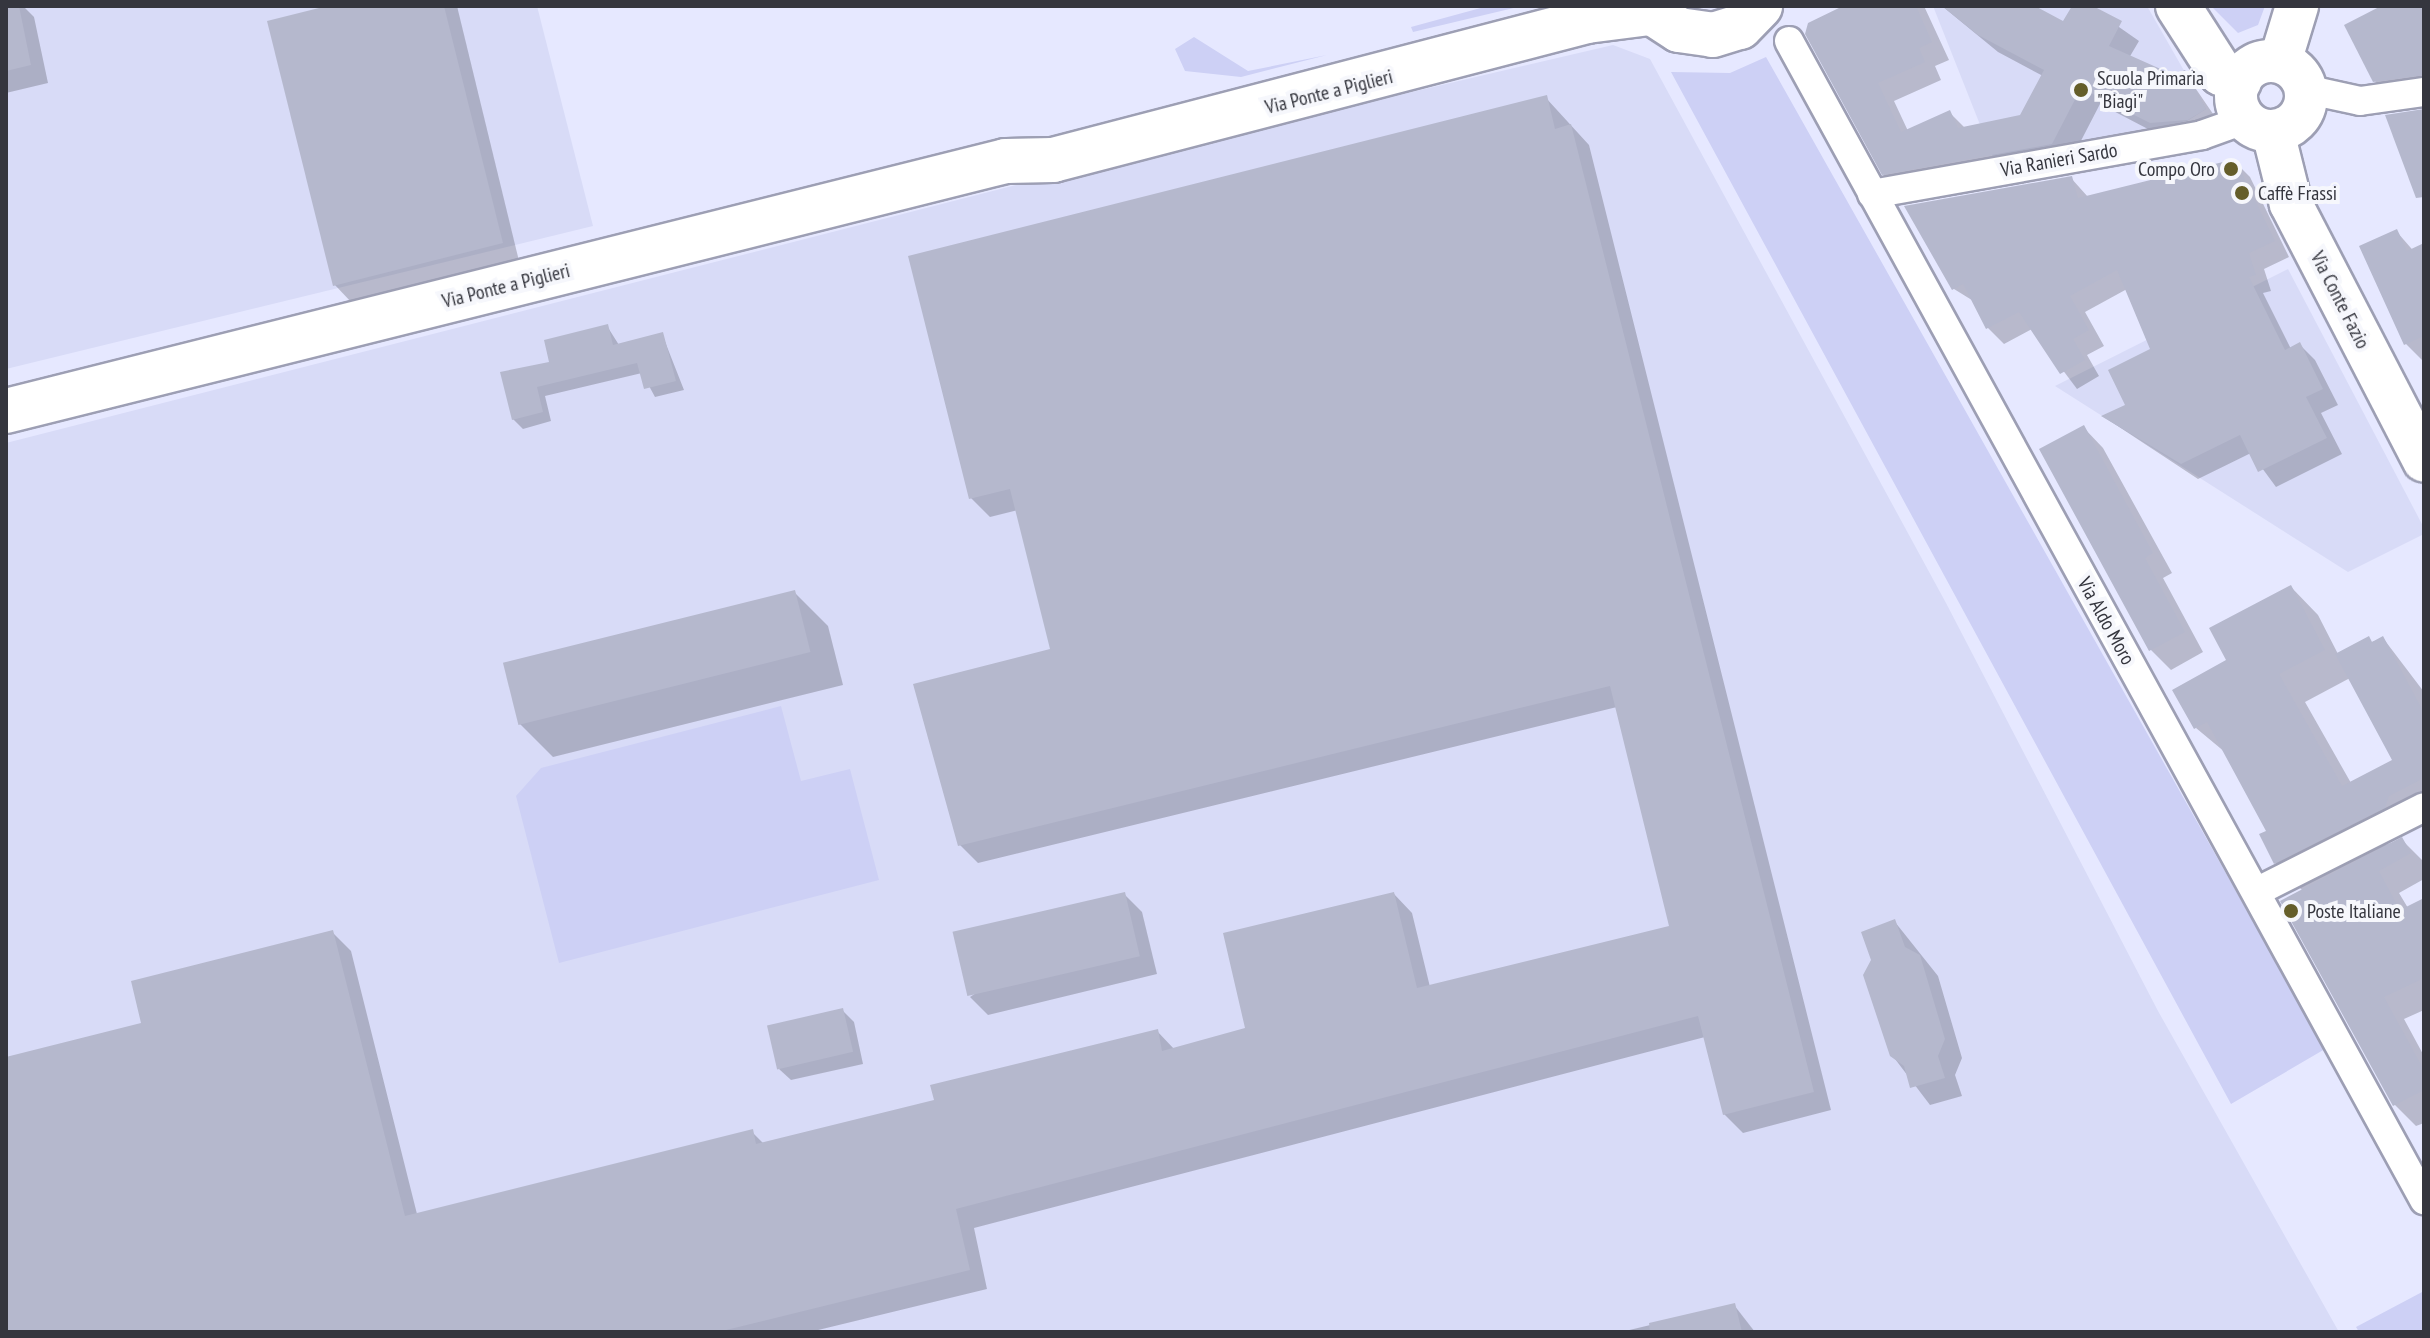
<!DOCTYPE html>
<html>
<head>
<meta charset="utf-8">
<style>
  body { margin:0 }
  #map { position:relative; width:2430px; height:1338px; overflow:hidden; background:#e6e8ff; font-family:"PT Sans Narrow",sans-serif }
  div>[style] { position:absolute }
  [style*='--x'] { left:calc(var(--x)*1px); top:calc(var(--y)*1px); width:calc(var(--w)*1px); rotate:calc(var(--a)*1deg) }
  .built>* { inset:0; background:#d8dbf7 }
  .green>* { inset:0; background:#cdd0f5 }
  .shadow>* { inset:0; background:#0003 }
  .building>* { inset:0; background:#b5b8cd; transform-origin:0 0 }
  .roads { filter:drop-shadow(2px 0 #9d9fb4) drop-shadow(-2px 0 #9d9fb4) drop-shadow(0 2px #9d9fb4) drop-shadow(0 -2px #9d9fb4) }
  .street>* { height:28px; margin:-14px; padding:0 14px; transform-origin:14px; border-radius:14px; background:#fff }
  .secondary>* { height:42px; margin:-21px; padding:0 21px; transform-origin:21px; border-radius:21px; background:#fff }
  .secondary>.ring { margin:-21px; padding:0; box-sizing:content-box; background:none; border:42px solid #fff; border-radius:50% }
  .primary>* { height:44px; margin:-22px; padding:0 22px; transform-origin:22px; border-radius:22px; background:#fff }
  .dots>* { width:22px; height:22px; translate:-50% -50%; box-sizing:border-box; border:4px solid #f6f7fc; border-radius:50% }
  span { translate:-50% -50%; white-space:nowrap; text-align:center; line-height:1.15; -webkit-text-stroke:8px #f6f7fc; paint-order:stroke }
  .poi-label { font-size:20px; color:#35363e }
  .left { translate:0 -50%; text-align:left }
  .right { translate:-100% -50%; text-align:right }
  .street-label { font-size:20px; color:#35363e }
  .frame { position:absolute; inset:0; border:8px solid #35363e; pointer-events:none }
</style>
</head>
<body>
<div id="map">
  <div class="built">
    <i style="clip-path:polygon(6px 6px,537px 6px,593px 226px,6px 369px)"></i>
    <i style="clip-path:polygon(1933px 6px,2147px 6px,2206px 109px,2187px 121px,1994px 160px)"></i>
    <i style="clip-path:polygon(1613px 45px,1650px 59px,1946px 603px,2158px 1011px,2339px 1332px,6px 1332px,6px 443px,1032px 181px)"></i>
    <i style="clip-path:polygon(2288px 269px,2424px 528px,2424px 534px,2348px 572px,2055px 386px)"></i>
  </div>
  <div class="green">
    <i style="clip-path:polygon(1488px 6px,1522px 6px,1413px 32px,1411px 27px)"></i>
    <i style="clip-path:polygon(2211px 6px,2265px 6px,2258px 25px,2238px 33px)"></i>
    <i style="clip-path:polygon(1194px 37px,1248px 71px,1327px 55px,1241px 77px,1185px 71px,1175px 49px)"></i>
    <i style="clip-path:polygon(1766px 57px,2325px 1049px,2231px 1104px,1671px 72px,1730px 73px)"></i>
    <i style="clip-path:polygon(781px 706px,801px 781px,850px 769px,879px 880px,559px 963px,516px 796px,541px 768px)"></i>
    <i style="clip-path:polygon(2424px 1291px,2424px 1332px,2359px 1332px,2356px 1327px)"></i>
  </div>
  <div class="shadow">
    <i style="clip-path:polygon(6px 6px,23px 6px,34px 17px,48px 83px,6px 93px)"></i>
    <i style="clip-path:polygon(335px 6px,457px 6px,519px 261px,352px 303px,334px 284px)"></i>
    <i style="clip-path:polygon(1849px 6px,1924px 6px,1949px 60px,1935px 66px,1941px 80px,1894px 101px,1908px 131px,1950px 113px,1966px 129px,2021px 117px,2043px 76px,1998px 52px,1942px 6px,2027px 6px,2064px 24px,2074px 6px,2089px 6px,2139px 41px,2129px 58px,2174px 78px,2185px 73px,2222px 127px,2169px 140px,2100px 104px,2070px 162px,1901px 192px,1883px 174px)"></i>
    <i style="clip-path:polygon(2399px 6px,2424px 6px,2424px 91px,2390px 96px,2375px 81px)"></i>
    <i style="clip-path:polygon(1546px 98px,1589px 145px,1831px 1110px,1743px 1133px,1724px 1114px,1705px 1037px,974px 1228px,987px 1289px,810px 1332px,6px 1332px,6px 1059px,144px 1024px,332px 932px,351px 951px,417px 1214px,752px 1132px,764px 1144px,937px 1102px,1157px 1031px,1175px 1050px,1248px 1030px,1394px 894px,1412px 913px,1430px 987px,1672px 927px,1617px 707px,978px 863px,960px 845px,1053px 651px,1018px 510px,990px 517px,971px 498px)"></i>
    <i style="clip-path:polygon(2234px 161px,2250px 177px,2289px 257px,2264px 269px,2271px 291px,2263px 293px,2291px 349px,2299px 344px,2315px 360px,2338px 405px,2321px 413px,2342px 454px,2276px 487px,2251px 453px,2198px 479px,2104px 417px,2128px 406px,2152px 350px,2127px 289px,2085px 312px,2104px 346px,2087px 355px,2099px 376px,2077px 389px,2032px 329px,2004px 344px,1988px 328px,1975px 302px,1954px 289px,1907px 207px,2071px 178px,2088px 197px)"></i>
    <i style="clip-path:polygon(2397px 232px,2424px 263px,2424px 362px,2406px 344px)"></i>
    <i style="clip-path:polygon(607px 326px,619px 345px,662px 334px,684px 390px,655px 397px,642px 373px,545px 396px,551px 421px,523px 429px,513px 419px,551px 364px)"></i>
    <i style="clip-path:polygon(2084px 428px,2103px 448px,2172px 573px,2163px 578px,2203px 652px,2171px 670px,2151px 650px,2042px 450px)"></i>
    <i style="clip-path:polygon(evenodd,2291px 587px,2318px 615px,2338px 654px,2383px 638px,2424px 692px,2424px 822px,2381px 846px,2402px 840px,2424px 862px,2424px 879px,2399px 893px,2408px 908px,2424px 900px,2424px 1010px,2404px 1019px,2424px 1056px,2424px 1123px,2416px 1126px,2395px 1105px,2303px 891px,2275px 863px,2269px 832px,2226px 753px,2196px 728px,2228px 661px,2291px 587px,2350px 678px,2394px 761px,2351px 783px,2305px 702px,2350px 678px)"></i>
    <i style="clip-path:polygon(794px 592px,828px 626px,843px 685px,553px 757px,519px 723px)"></i>
    <i style="clip-path:polygon(1124px 894px,1142px 912px,1157px 974px,988px 1015px,970px 997px)"></i>
    <i style="clip-path:polygon(1895px 922px,1938px 976px,1962px 1058px,1955px 1075px,1962px 1096px,1930px 1105px,1892px 1055px)"></i>
    <i style="clip-path:polygon(842px 1010px,854px 1022px,863px 1064px,791px 1080px,779px 1069px)"></i>
    <i style="clip-path:polygon(1734px 1305px,1755px 1332px,1621px 1332px)"></i>
  </div>
  <div class="building">
    <i style="clip-path:polygon(6px 6px,19px 6px,31px 65px,6px 71px)"></i>
    <i style="clip-path:polygon(327px 6px,444px 6px,503px 243px,333px 286px,267px 21px)"></i>
    <i style="clip-path:polygon(1843px 6px,1916px 6px,1932px 42px,1919px 48px,1925px 62px,1878px 83px,1901px 132px,1950px 110px,1958px 128px,2020px 115px,2044px 70px,1978px 35px,1942px 6px,2035px 6px,2063px 21px,2072px 6px,2093px 6px,2122px 21px,2109px 46px,2174px 75px,2185px 70px,2206px 109px,2188px 120px,2150px 123px,2081px 88px,2052px 144px,1882px 175px,1805px 34px,1808px 23px)"></i>
    <i style="clip-path:polygon(2381px 6px,2424px 6px,2424px 75px,2373px 82px,2344px 25px)"></i>
    <i style="clip-path:polygon(1547px 95px,1555px 129px,1571px 124px,1814px 1092px,1723px 1115px,1698px 1016px,956px 1209px,970px 1270px,718px 1332px,6px 1332px,6px 1057px,141px 1023px,131px 981px,333px 930px,405px 1216px,753px 1129px,756px 1144px,934px 1100px,930px 1085px,1158px 1029px,1162px 1051px,1245px 1028px,1223px 933px,1394px 892px,1417px 988px,1669px 926px,1610px 686px,958px 846px,913px 684px,1050px 649px,1010px 489px,969px 499px,908px 256px)"></i>
    <i style="clip-path:polygon(2424px 109px,2424px 197px,2416px 198px,2385px 115px)"></i>
    <i style="clip-path:polygon(2235px 159px,2275px 241px,2249px 253px,2256px 275px,2249px 277px,2285px 350px,2300px 342px,2323px 389px,2306px 397px,2327px 438px,2258px 472px,2240px 435px,2181px 464px,2101px 416px,2125px 405px,2108px 370px,2150px 349px,2117px 270px,2070px 296px,2089px 330px,2073px 339px,2085px 360px,2060px 374px,2019px 312px,1986px 329px,1963px 284px,1952px 290px,1904px 206px,2072px 176px,2078px 198px)"></i>
    <i style="clip-path:polygon(2397px 229px,2407px 251px,2424px 243px,2424px 336px,2404px 345px,2359px 246px)"></i>
    <i style="clip-path:polygon(608px 324px,613px 345px,663px 332px,676px 381px,644px 389px,637px 363px,537px 387px,543px 412px,512px 420px,500px 372px,549px 362px,544px 340px)"></i>
    <i style="clip-path:polygon(2084px 425px,2153px 553px,2145px 558px,2185px 632px,2149px 651px,2039px 449px)"></i>
    <i style="clip-path:polygon(2291px 585px,2325px 650px,2279px 674px,2342px 786px,2392px 760px,2335px 654px,2369px 636px,2372px 642px,2383px 636px,2424px 713px,2424px 778px,2389px 796px,2385px 808px,2274px 864px,2259px 834px,2266px 831px,2207px 722px,2194px 729px,2172px 690px,2226px 660px,2209px 628px)"></i>
    <i style="left:795px;top:590px;width:64px;height:301px;rotate:76deg"></i>
    <i style="clip-path:polygon(2402px 837px,2411px 853px,2379px 871px,2400px 910px,2424px 898px,2424px 978px,2384px 997px,2424px 1070px,2424px 1090px,2393px 1106px,2280px 901px)"></i>
    <i style="left:1125px;top:892px;width:66px;height:177px;rotate:77deg"></i>
    <i style="clip-path:polygon(1895px 919px,1905px 947px,1920px 955px,1945px 1039px,1938px 1056px,1945px 1078px,1910px 1088px,1904px 1066px,1890px 1056px,1863px 975px,1871px 960px,1861px 932px)"></i>
    <i style="left:843px;top:1008px;width:45px;height:78px;rotate:77deg"></i>
    <i style="clip-path:polygon(1735px 1303px,1742px 1332px,1650px 1332px,1649px 1323px)"></i>
  </div>
  <div class="roads">
    <div class="street">
      <i style="--x:1789;--y:41;--w:1322;--a:61.28"></i>
      <i style="--x:2305;--y:89;--w:56;--a:12.3"></i>
      <i style="--x:2360;--y:101;--w:65;--a:-8"></i>
      <i style="--x:1872;--y:194;--w:335;--a:-10.1"></i>
      <i style="--x:2202;--y:135;--w:45;--a:-19.7"></i>
      <i style="--x:2256;--y:892;--w:188;--a:-26.8"></i>
    </div>
    <div class="secondary">
      <i class="ring" style="left:2236px;top:61px;width:28px;height:28px"></i>
      <i style="--x:2280;--y:62;--w:59;--a:-73.1"></i>
      <i style="--x:2273;--y:132;--w:74;--a:76"></i>
      <i style="--x:2291;--y:204;--w:289;--a:62.6"></i>
    </div>
    <div class="primary">
      <i style="--x:1642;--y:6;--w:44;--a:33"></i>
      <i style="--x:1679;--y:30;--w:34;--a:8"></i>
      <i style="--x:1713;--y:35;--w:28;--a:-17"></i>
      <i style="--x:1740;--y:27;--w:29;--a:-46"></i>
      <i style="--x:2178;--y:6;--w:80;--a:57.3"></i>
      <i style="--x:2221;--y:73;--w:20;--a:24"></i>
      <i style="--x:6;--y:411;--w:1031;--a:-14.04"></i>
      <i style="--x:1006;--y:161;--w:47;--a:-1.2"></i>
      <i style="--x:1053;--y:160;--w:552;--a:-14.59"></i>
      <i style="--x:1587;--y:21;--w:63;--a:-7.4"></i>
    </div>
  </div>
  <div class="dots">
    <i style="left:2081px;top:90px;background:#655e2a"></i>
    <i style="left:2231px;top:169px;background:#655e2a"></i>
    <i style="left:2242px;top:193px;background:#655e2a"></i>
    <i style="left:2291px;top:911px;background:#655e2a"></i>
  </div>
  <div class="poi-label">
    <span class="left" style="left:2097px;top:90px">Scuola Primaria<br>"Biagi"</span>
    <span class="right" style="left:2215px;top:169px">Compo Oro</span>
    <span class="left" style="left:2258px;top:193px">Caffè Frassi</span>
    <span class="left" style="left:2307px;top:911px">Poste Italiane</span>
  </div>
  <div class="street-label">
    <span style="left:1329px;top:92px;rotate:-14deg">Via Ponte a Piglieri</span>
    <span style="left:2059px;top:160px;rotate:-10deg">Via Ranieri Sardo</span>
    <span style="left:506px;top:286px;rotate:-14deg">Via Ponte a Piglieri</span>
    <span style="left:2340px;top:300px;rotate:63deg">Via Conte Fazio</span>
    <span style="left:2106px;top:621px;rotate:61deg">Via Aldo Moro</span>
  </div>
  <div class="frame"></div>
</div>
</body>
</html>
